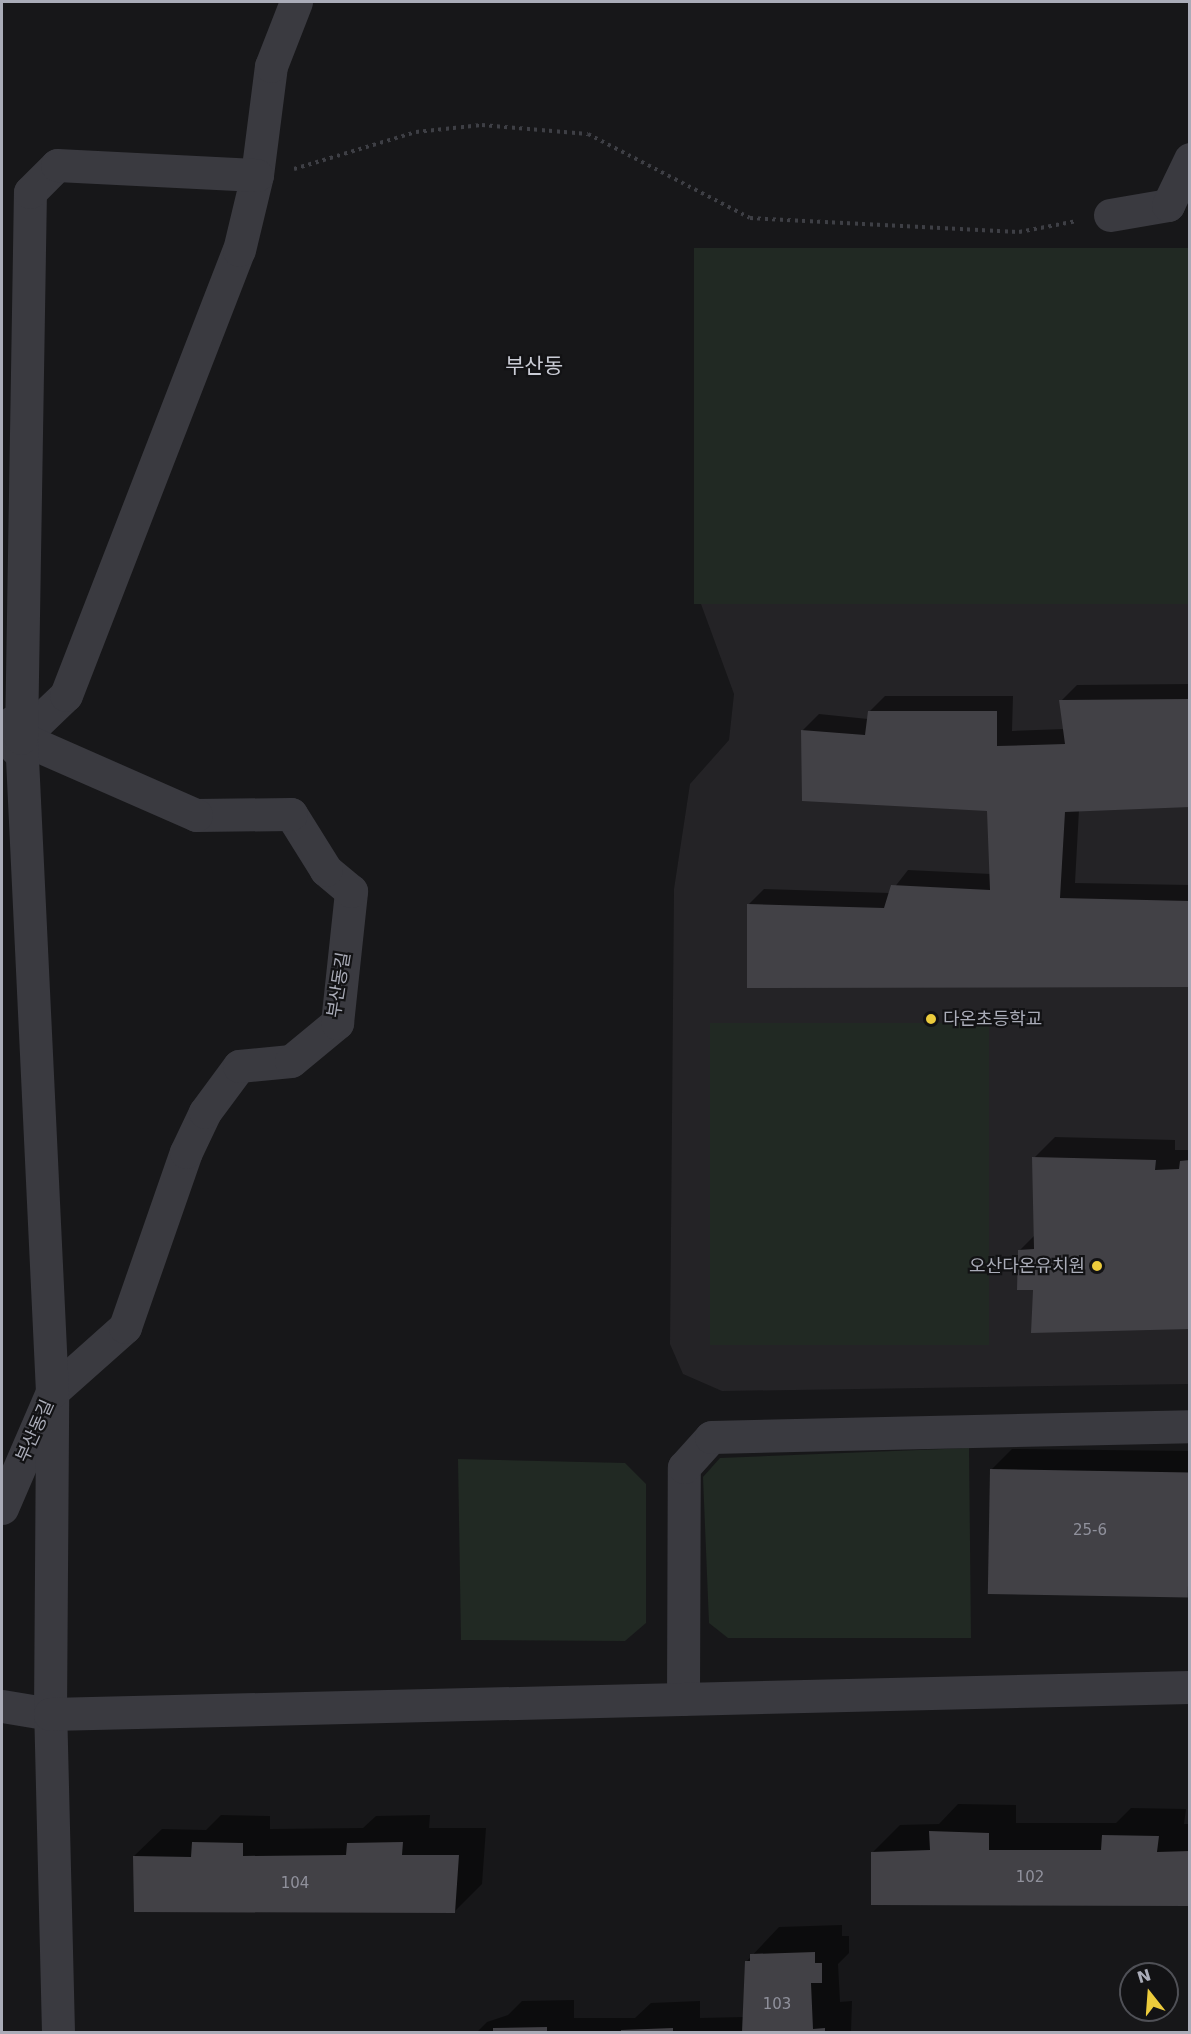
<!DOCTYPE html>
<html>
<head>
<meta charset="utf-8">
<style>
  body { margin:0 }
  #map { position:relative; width:1191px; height:2034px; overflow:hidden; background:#171719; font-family:"DejaVu Sans","Noto Sans KR",sans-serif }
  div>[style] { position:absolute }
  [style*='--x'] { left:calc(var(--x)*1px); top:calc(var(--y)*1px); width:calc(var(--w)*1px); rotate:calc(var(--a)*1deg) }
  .built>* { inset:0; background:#242326 }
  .green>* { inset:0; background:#212923; transform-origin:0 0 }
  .shadow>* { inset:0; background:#0007 }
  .building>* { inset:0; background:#424146; transform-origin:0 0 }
  .path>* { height:4px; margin-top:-2px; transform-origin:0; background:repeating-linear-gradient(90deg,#3e3f45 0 3px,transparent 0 7.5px) }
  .minor>* { height:33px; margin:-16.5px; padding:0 16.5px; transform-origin:16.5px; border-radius:16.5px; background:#3a3a40 }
  .dots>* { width:16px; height:16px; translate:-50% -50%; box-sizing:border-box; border:3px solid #121214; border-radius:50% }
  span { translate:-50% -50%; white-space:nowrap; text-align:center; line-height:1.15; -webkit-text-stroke:4.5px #121214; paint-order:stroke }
  .number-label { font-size:15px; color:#90919c }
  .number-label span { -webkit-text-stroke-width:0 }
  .street-label { font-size:18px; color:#aaacb8 }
  .poi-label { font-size:18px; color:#aaacb8 }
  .left { translate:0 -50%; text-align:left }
  .right { translate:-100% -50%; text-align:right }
  .quarter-label { font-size:21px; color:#caccd5 }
  .frame { position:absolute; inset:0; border:3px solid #aaacb8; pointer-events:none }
  .north { position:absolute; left:1119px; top:1962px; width:60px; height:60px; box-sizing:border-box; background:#121214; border:2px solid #4f5056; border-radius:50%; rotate:343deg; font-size:16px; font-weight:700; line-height:24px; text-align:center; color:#aaacb8 }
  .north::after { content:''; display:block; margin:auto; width:21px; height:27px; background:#eccb3c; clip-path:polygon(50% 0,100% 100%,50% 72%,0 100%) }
</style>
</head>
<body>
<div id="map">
  <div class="built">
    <i style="clip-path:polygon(1189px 603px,1189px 1384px,722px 1391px,683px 1374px,670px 1344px,674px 889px,690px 784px,729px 740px,734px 694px,701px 604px)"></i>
  </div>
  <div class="green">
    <i style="left:694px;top:248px;width:495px;height:356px"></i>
    <i style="left:710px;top:1023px;width:279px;height:322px"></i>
    <i style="clip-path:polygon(969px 1448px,971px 1638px,728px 1638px,709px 1623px,703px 1477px,720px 1458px)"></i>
    <i style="clip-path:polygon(458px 1459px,625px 1463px,646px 1484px,646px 1623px,625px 1641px,461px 1640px)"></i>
  </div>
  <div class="shadow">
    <i style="clip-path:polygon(1190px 684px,1190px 805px,1079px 810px,1075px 883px,1190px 885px,1190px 986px,748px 905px,764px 889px,890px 893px,908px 870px,991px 874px,988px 809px,803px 800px,803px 730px,819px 714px,868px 719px,869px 712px,885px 696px,1013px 696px,1012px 731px,1064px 729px,1061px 701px,1077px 685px)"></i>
    <i style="clip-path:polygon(1055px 1137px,1175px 1140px,1175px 1150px,1190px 1150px,1190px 1328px,1034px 1289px,1019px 1251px,1035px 1235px,1034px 1158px)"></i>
    <i style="clip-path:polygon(1012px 1449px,1190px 1451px,1190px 1589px,991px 1470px)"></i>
    <i style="clip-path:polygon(958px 1804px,1016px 1805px,1016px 1823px,1116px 1823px,1131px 1808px,1186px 1809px,1184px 1824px,1190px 1824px,1190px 1905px,873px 1852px,900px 1825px,939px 1824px)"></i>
    <i style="clip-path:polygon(221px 1815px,270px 1816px,270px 1829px,363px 1828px,376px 1816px,430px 1815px,429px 1828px,486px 1828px,482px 1884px,455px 1911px,134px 1856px,162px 1829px,206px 1830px)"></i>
    <i style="clip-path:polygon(842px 1925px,842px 1936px,849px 1936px,849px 1953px,838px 1964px,840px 2002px,852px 2001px,851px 2032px,477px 2032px,487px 2022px,508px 2015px,522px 2001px,574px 2000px,574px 2018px,635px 2018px,651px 2003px,700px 2001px,700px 2018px,744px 2017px,746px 1962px,779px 1927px)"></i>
  </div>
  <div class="building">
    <i style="clip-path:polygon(1190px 699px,1190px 807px,1065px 812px,1060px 898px,1190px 901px,1190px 987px,747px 988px,747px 904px,884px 908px,891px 885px,990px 890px,987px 811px,802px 801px,801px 730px,865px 735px,868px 711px,997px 711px,997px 746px,1065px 744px,1059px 700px)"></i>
    <i style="clip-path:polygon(1032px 1157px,1156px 1160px,1155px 1170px,1179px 1169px,1180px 1161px,1190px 1160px,1190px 1329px,1031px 1333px,1033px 1290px,1017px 1290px,1018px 1250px,1034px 1249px)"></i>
    <i style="left:990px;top:1469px;width:200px;height:125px;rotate:1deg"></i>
    <i style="clip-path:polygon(929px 1831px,989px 1833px,989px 1850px,1101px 1850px,1102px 1835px,1159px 1836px,1157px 1852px,1190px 1851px,1190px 1906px,871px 1905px,871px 1852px,930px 1850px)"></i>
    <i style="clip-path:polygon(192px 1842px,243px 1843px,243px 1856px,346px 1855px,347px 1843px,403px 1842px,402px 1855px,459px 1855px,455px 1913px,134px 1912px,133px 1856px,191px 1857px)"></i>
    <i style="clip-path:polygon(815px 1952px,815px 1963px,822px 1963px,822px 1983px,811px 1983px,813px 2029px,825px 2028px,825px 2032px,742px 2032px,745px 1961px,750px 1961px,750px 1954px)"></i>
    <i style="clip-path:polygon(547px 2027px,547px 2032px,493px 2032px,493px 2028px)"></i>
    <i style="clip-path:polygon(673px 2028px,673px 2032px,621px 2032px,621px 2030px)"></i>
  </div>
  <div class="path">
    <i style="--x:294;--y:169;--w:127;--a:-16.9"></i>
    <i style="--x:416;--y:132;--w:66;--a:-6.1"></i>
    <i style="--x:482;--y:125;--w:106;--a:4.9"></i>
    <i style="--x:588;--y:134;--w:182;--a:27.4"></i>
    <i style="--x:750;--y:218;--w:269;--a:3"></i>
    <i style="--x:1019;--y:232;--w:59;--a:-10.7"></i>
  </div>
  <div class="minor">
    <i style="--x:1110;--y:215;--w:59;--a:-9.8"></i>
    <i style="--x:1168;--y:205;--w:51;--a:-64.4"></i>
    <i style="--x:16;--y:749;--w:12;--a:-66"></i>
    <i style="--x:21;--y:738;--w:62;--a:-43.7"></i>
    <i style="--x:66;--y:695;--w:477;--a:-68.8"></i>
    <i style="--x:239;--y:250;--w:77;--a:-76.5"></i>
    <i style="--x:257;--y:175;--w:110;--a:-82.7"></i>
    <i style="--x:271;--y:66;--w:69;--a:-68.7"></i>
    <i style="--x:2;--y:1508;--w:126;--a:-66.7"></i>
    <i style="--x:52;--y:1392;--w:98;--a:-41.7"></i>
    <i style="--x:125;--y:1327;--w:185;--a:-70.8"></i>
    <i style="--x:186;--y:1152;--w:44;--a:-64.6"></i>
    <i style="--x:205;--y:1112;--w:57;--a:-53.5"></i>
    <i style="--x:239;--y:1066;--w:52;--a:-5.5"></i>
    <i style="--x:291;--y:1061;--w:60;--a:-39.6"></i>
    <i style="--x:337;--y:1023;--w:133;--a:-83.9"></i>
    <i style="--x:351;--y:891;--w:33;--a:-140"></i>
    <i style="--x:326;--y:870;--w:66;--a:-122"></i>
    <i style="--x:291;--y:814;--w:95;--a:179.4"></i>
    <i style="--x:196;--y:815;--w:191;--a:-156.3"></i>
    <i style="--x:21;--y:738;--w:18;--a:-119"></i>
    <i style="--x:683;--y:1699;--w:232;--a:-89.8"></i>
    <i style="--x:684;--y:1467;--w:40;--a:-48"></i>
    <i style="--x:711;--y:1437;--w:479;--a:-1.3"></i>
    <i style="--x:2;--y:1706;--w:49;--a:9.5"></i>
    <i style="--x:50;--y:1714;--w:322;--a:-89.6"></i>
    <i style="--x:52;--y:1392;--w:655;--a:-92.71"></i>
    <i style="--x:21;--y:738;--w:546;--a:-89.06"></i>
    <i style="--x:30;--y:192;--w:38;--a:-45"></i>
    <i style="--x:57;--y:165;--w:200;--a:2.9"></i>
    <i style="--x:58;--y:2032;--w:318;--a:-91.4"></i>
    <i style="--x:50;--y:1714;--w:1140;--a:-1.36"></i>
  </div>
  <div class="dots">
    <i style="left:931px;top:1019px;background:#eccb3c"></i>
    <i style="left:1097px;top:1266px;background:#eccb3c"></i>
  </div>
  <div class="number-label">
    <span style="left:1090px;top:1531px">25-6</span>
    <span style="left:1030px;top:1878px">102</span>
    <span style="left:295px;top:1884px">104</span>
    <span style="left:777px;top:2005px">103</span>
  </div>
  <div class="street-label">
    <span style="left:339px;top:985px;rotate:-81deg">부산동길</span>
    <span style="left:35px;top:1431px;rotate:-66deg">부산동길</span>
  </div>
  <div class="poi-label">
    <span class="left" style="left:943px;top:1019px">다온초등학교</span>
    <span class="right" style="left:1085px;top:1266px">오산다온유치원</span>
  </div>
  <div class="quarter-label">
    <span style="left:534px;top:366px">부산동</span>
  </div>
  <div class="frame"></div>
  <div class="north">N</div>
</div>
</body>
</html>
